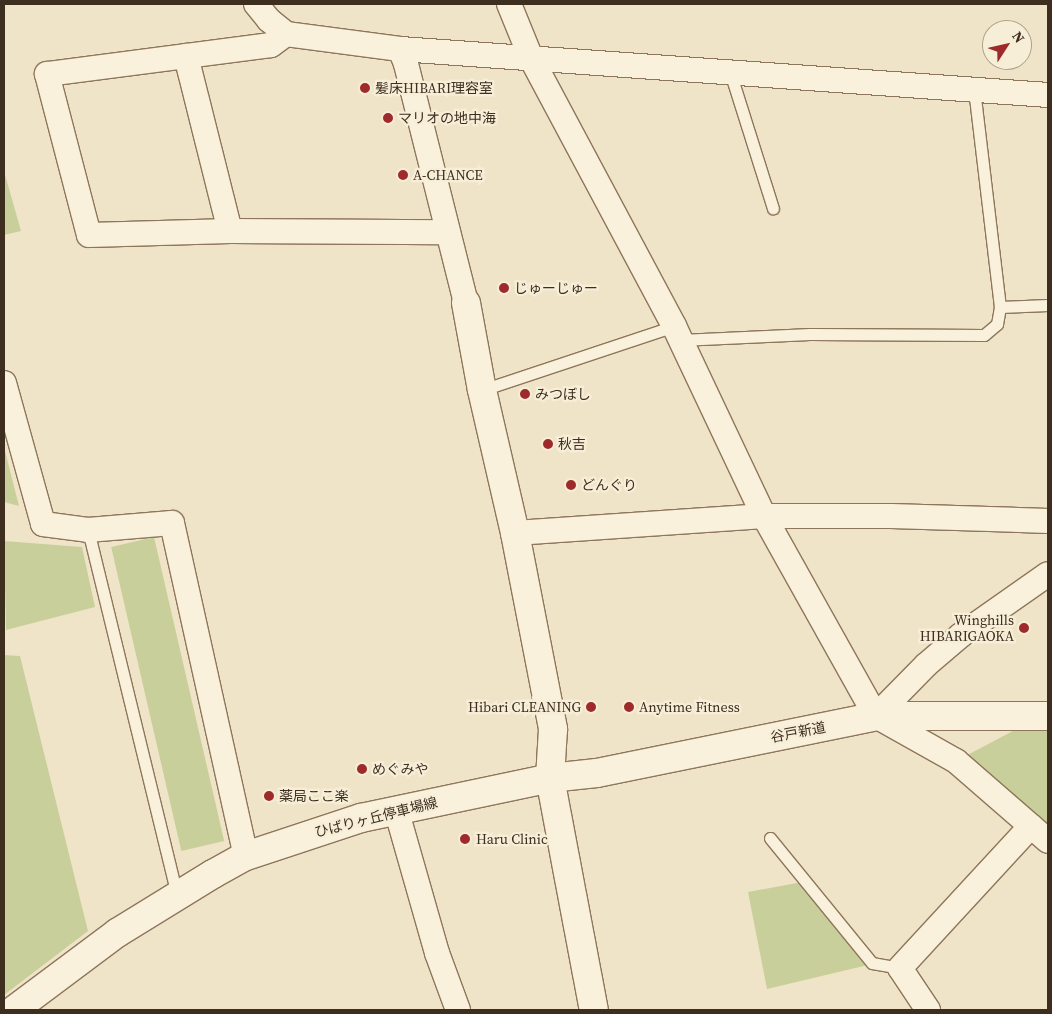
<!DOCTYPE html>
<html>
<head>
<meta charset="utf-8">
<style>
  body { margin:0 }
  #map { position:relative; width:1052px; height:1014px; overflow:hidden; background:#f0e4c8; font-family:"Source Serif 4","Noto Sans JP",serif }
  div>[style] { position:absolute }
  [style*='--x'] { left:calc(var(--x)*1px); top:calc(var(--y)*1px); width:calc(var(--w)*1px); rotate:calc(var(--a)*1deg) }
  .green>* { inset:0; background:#c9cf9b; transform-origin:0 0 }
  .roads { filter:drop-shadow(1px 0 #8d765c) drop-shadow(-1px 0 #8d765c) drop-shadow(0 1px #8d765c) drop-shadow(0 -1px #8d765c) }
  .service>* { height:11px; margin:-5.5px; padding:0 5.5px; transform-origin:5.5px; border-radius:5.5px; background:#faf1dc }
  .minor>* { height:24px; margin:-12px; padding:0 12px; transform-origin:12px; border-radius:12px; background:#faf1dc }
  .tertiary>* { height:28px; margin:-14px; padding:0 14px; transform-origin:14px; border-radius:14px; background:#faf1dc }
  .secondary>* { height:28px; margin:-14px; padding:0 14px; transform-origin:14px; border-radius:14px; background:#faf1dc }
  .dots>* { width:14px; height:14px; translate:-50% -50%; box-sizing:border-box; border:2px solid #f7eed8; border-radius:50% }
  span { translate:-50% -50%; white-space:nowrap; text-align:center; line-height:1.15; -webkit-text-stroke:4.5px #f7eed8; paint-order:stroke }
  .poi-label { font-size:14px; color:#3d2e20 }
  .left { translate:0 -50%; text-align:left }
  .right { translate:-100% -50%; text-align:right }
  .street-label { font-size:14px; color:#3d2e20 }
  .frame { position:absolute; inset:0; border:5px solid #3d2e20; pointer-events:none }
  .north { position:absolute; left:982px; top:20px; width:50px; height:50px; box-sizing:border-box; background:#f7eed8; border:1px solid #ada18e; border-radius:50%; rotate:55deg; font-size:14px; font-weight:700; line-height:20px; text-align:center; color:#3d2e20 }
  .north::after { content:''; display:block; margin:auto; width:18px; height:22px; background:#9e2a2b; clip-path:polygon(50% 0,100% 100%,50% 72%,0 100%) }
</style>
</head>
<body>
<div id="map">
  <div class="green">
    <i style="clip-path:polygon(4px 171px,21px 231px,4px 235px)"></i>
    <i style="clip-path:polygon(4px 447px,19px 506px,4px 502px)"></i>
    <i style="left:154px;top:537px;width:312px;height:44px;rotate:77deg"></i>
    <i style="clip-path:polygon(4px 541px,82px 547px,95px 607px,6px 630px)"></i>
    <i style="clip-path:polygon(4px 655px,20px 656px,88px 931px,4px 995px)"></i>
    <i style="clip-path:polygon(1041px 716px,1048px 716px,1048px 841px,956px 761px)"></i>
    <i style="clip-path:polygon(802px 882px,868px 965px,767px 989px,748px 892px)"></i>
  </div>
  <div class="roads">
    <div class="service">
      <i style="--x:730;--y:72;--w:143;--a:72.5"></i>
      <i style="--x:1000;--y:307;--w:48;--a:-2.4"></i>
      <i style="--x:680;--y:340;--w:130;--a:-2.6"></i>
      <i style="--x:810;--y:334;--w:174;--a:0.3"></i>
      <i style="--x:984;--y:335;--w:17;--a:-40"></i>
      <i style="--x:997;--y:324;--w:17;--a:-80"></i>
      <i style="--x:1000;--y:307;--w:219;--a:-96.8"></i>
      <i style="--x:482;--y:390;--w:202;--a:-18.4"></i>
      <i style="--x:88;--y:530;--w:375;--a:76.3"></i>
      <i style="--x:770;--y:838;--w:161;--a:50.8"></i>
      <i style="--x:872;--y:963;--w:28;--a:10"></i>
    </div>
    <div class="minor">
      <i style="--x:256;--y:4;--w:21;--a:51"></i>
      <i style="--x:269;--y:20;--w:22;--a:39"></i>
      <i style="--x:286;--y:34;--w:115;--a:7.5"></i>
      <i style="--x:400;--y:49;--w:16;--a:68"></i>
      <i style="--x:406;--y:64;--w:246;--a:75.9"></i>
      <i style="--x:509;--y:4;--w:58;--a:67.8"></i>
      <i style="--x:531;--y:58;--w:304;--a:61.9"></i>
      <i style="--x:674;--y:326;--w:210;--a:64.7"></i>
      <i style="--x:764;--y:516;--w:229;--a:60.8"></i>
      <i style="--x:876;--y:716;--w:92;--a:29.4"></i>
      <i style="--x:956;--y:761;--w:122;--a:41"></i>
      <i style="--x:286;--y:34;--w:19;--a:144"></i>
      <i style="--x:271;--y:45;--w:226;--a:172.6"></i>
      <i style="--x:47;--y:74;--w:166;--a:75.4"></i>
      <i style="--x:89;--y:235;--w:141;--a:-1.6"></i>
      <i style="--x:230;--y:231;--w:217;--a:0.3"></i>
      <i style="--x:400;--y:49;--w:650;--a:4.06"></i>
      <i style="--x:186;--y:56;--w:180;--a:75.9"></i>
      <i style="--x:4;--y:383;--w:146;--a:74.5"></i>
      <i style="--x:43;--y:524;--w:45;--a:7.6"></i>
      <i style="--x:88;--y:530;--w:84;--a:-4.8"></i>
      <i style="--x:172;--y:523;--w:341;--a:77.5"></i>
      <i style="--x:515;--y:533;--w:250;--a:-3.9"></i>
      <i style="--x:764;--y:516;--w:127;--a:0"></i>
      <i style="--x:891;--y:516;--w:157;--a:1.8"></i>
      <i style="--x:876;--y:716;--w:71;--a:-45.6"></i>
      <i style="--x:926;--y:665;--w:46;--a:-40.6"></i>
      <i style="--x:961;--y:635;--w:106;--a:-35"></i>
      <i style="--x:396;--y:809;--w:150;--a:74.1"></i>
      <i style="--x:437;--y:953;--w:61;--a:69.8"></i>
      <i style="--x:928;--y:1010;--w:50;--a:-123.7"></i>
      <i style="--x:900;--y:968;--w:193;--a:-47.3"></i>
    </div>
    <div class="tertiary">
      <i style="--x:466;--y:303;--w:88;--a:79.6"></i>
      <i style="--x:482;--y:390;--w:147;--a:77"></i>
      <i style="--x:515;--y:533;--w:200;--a:79"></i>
      <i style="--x:553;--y:729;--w:49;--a:93.5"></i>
    </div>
    <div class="secondary">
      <i style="--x:550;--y:778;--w:236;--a:79.3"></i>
      <i style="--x:14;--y:1010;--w:129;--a:-36.8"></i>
      <i style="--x:117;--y:933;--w:113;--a:-31.6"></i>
      <i style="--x:213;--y:874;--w:38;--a:-29"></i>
      <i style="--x:246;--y:856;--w:121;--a:-18.3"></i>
      <i style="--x:361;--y:818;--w:193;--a:-11.9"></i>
      <i style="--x:550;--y:778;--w:47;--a:-6.1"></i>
      <i style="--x:597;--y:773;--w:285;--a:-11.5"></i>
      <i style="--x:876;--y:716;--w:172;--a:0"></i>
    </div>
  </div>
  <div class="dots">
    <i style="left:365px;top:88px;background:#9e2a2b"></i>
    <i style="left:388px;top:118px;background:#9e2a2b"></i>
    <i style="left:403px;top:175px;background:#9e2a2b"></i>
    <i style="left:504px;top:288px;background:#9e2a2b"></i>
    <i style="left:525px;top:394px;background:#9e2a2b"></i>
    <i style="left:548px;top:444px;background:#9e2a2b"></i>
    <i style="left:571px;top:485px;background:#9e2a2b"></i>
    <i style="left:1024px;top:628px;background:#9e2a2b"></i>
    <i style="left:591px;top:707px;background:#9e2a2b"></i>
    <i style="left:629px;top:707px;background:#9e2a2b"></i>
    <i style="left:362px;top:769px;background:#9e2a2b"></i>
    <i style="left:269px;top:796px;background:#9e2a2b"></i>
    <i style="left:465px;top:839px;background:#9e2a2b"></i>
  </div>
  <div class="poi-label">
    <span class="left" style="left:375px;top:88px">髪床HIBARI理容室</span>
    <span class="left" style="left:398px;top:118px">マリオの地中海</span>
    <span class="left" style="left:413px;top:175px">A-CHANCE</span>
    <span class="left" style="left:514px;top:288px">じゅーじゅー</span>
    <span class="left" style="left:535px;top:394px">みつぼし</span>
    <span class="left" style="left:558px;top:444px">秋吉</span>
    <span class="left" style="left:581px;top:485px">どんぐり</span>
    <span class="right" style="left:1014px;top:628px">Winghills<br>HIBARIGAOKA</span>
    <span class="right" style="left:581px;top:707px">Hibari CLEANING</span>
    <span class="left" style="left:639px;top:707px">Anytime Fitness</span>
    <span class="left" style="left:372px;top:769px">めぐみや</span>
    <span class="left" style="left:279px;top:796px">薬局ここ楽</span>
    <span class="left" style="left:476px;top:839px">Haru Clinic</span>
  </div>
  <div class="street-label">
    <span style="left:798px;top:732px;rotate:-11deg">谷戸新道</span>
    <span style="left:376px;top:817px;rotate:-14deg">ひばりヶ丘停車場線</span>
  </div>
  <div class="frame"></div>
  <div class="north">N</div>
</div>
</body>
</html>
